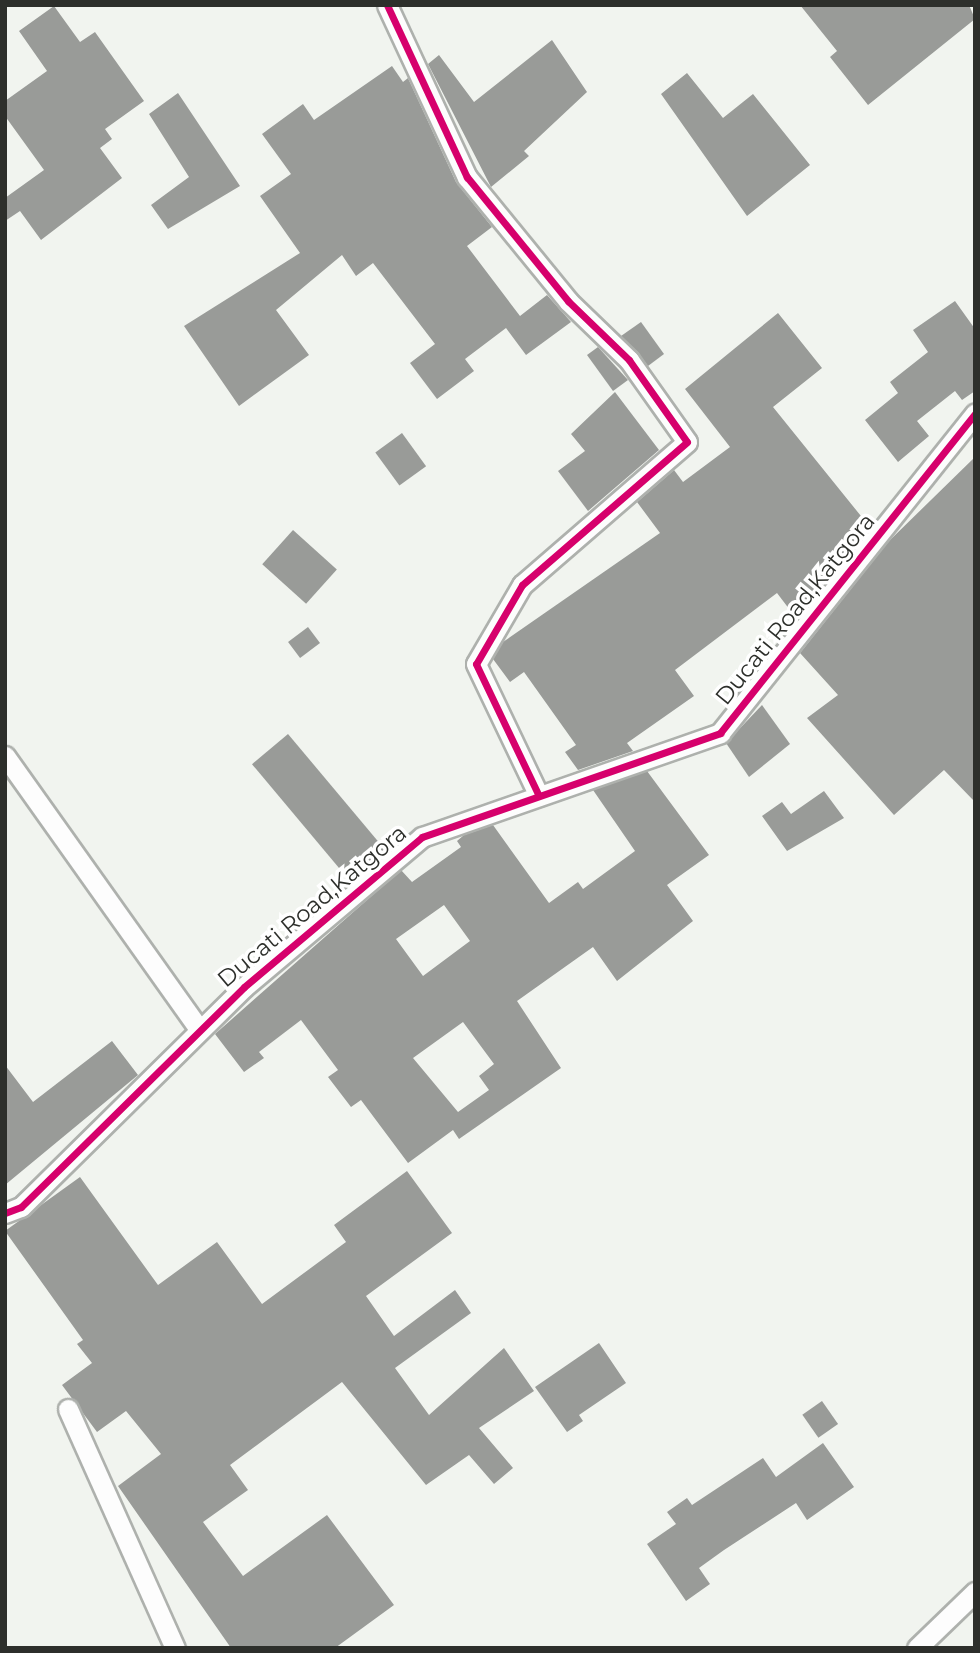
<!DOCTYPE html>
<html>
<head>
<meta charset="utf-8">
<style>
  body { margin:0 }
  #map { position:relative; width:980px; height:1653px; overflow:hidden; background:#f1f4ef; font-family:Montserrat,sans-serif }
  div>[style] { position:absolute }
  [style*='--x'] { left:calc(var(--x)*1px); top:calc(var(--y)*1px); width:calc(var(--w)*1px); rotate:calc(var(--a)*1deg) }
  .building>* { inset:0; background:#999b98; transform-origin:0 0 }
  .roads { filter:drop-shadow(2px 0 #aeb1ad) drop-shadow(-2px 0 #aeb1ad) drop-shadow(0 2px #aeb1ad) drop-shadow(0 -2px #aeb1ad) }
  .minor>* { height:19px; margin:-9.5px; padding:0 9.5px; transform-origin:9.5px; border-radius:9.5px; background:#fdfdfd }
  .cycleway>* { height:7px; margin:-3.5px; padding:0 3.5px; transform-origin:3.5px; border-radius:3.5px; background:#d6006c }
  span { translate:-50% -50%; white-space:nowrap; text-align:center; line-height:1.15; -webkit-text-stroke:7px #fff; paint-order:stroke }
  .street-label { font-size:23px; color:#2d2f2b }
  .frame { position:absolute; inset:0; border:7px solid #2d2f2b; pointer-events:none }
</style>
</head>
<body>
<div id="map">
  <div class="building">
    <i style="clip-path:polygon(800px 5px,969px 5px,975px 19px,868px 105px,830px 57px,837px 51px)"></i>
    <i style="clip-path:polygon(54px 6px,80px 42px,95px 32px,144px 101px,105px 129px,112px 139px,100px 148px,122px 178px,41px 240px,20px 211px,5px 221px,5px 198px,44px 170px,5px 116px,5px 101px,47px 71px,19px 31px)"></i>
    <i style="clip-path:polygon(552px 40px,587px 92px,524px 151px,529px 156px,491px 187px,428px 64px,439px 55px,474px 102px)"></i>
    <i style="clip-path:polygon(392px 66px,403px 82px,408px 78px,456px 182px,492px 227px,467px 246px,520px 316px,547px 295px,571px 322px,526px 355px,506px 328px,465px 359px,474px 371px,437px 399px,410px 363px,435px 344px,373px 263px,356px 276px,342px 255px,276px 310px,309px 355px,239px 406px,184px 326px,300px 253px,260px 196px,291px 174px,262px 134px,303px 104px,314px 120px)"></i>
    <i style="clip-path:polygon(687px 73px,723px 118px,753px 94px,810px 165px,747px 216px,661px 94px)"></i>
    <i style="clip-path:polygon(178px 93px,240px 186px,168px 229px,151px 205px,189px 177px,149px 114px)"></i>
    <i style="clip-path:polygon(955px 301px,975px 329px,975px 391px,962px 400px,955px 391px,917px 421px,929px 436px,898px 462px,865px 420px,898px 393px,890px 382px,928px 352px,913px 330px)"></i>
    <i style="clip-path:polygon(778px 313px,822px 368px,773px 407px,869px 526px,796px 618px,777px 593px,675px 670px,694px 696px,627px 743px,633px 751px,578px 770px,565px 752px,576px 745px,524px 672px,510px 682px,493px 659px,503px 642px,660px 533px,637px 502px,674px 470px,683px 482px,730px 447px,685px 389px)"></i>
    <i style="clip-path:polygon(641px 322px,664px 354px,648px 366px,621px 336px)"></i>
    <i style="clip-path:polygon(598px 347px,628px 380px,613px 391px,587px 355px)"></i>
    <i style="clip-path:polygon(615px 392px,659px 450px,588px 511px,558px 471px,585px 451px,571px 434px)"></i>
    <i style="left:402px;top:433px;width:41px;height:33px;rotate:54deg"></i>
    <i style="clip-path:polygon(975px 457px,975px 802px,944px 770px,894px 815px,807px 718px,838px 695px,800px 653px,888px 542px)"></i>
    <i style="left:293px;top:530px;width:59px;height:46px;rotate:42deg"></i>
    <i style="left:308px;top:627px;width:20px;height:25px;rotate:53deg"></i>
    <i style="clip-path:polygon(762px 705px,790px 744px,749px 777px,726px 743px)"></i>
    <i style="left:288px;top:734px;width:153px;height:47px;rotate:50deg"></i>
    <i style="clip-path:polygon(evenodd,647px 771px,709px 855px,667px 885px,693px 921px,617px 981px,593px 947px,517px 1001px,561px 1068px,459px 1139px,453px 1130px,408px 1163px,361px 1100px,351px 1107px,328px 1077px,338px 1070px,301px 1020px,259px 1052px,264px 1058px,244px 1072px,215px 1034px,401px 870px,412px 882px,461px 847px,457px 841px,464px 835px,493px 825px,549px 903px,578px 882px,583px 889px,635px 851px,593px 790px,647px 771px,444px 905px,470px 941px,423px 976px,396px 939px,444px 905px,647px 771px,463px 1022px,494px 1064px,479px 1076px,489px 1090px,458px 1112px,413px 1058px,463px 1022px)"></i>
    <i style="clip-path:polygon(824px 791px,844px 818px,787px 851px,762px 816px,782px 802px,791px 814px)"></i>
    <i style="clip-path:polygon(112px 1041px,138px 1075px,5px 1185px,5px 1065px,33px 1102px)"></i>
    <i style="clip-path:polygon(407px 1171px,452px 1233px,366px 1296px,394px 1336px,455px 1290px,471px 1313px,395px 1368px,429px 1415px,504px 1348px,534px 1391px,479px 1428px,513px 1468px,494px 1484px,469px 1455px,426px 1485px,342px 1382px,230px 1465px,248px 1490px,203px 1522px,243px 1576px,327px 1515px,394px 1605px,335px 1648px,231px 1648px,118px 1486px,161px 1454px,126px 1411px,97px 1432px,62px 1385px,92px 1363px,77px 1344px,83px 1340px,5px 1231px,80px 1177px,158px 1285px,217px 1242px,262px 1304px,346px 1242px,334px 1225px)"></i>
    <i style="clip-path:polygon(599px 1343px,626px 1383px,579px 1415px,583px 1421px,567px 1432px,535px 1387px)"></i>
    <i style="left:822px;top:1401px;width:28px;height:24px;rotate:55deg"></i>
    <i style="clip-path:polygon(823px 1443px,854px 1487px,807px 1520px,796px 1503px,724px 1550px,699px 1568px,710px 1584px,686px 1601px,647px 1544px,676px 1524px,667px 1512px,687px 1498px,692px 1505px,763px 1458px,776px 1477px)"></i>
  </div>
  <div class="roads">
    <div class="minor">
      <i style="--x:387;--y:5;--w:190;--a:65.1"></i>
      <i style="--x:467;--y:177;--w:160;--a:50.8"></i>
      <i style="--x:568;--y:301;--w:85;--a:44"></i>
      <i style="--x:629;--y:360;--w:100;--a:54.7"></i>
      <i style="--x:687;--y:442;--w:218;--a:139.1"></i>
      <i style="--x:522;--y:585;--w:91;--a:120.2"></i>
      <i style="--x:476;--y:664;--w:146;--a:64.5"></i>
      <i style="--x:5;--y:756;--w:336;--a:54.6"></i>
      <i style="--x:5;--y:1213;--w:17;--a:-21"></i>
      <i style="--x:21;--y:1207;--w:313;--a:-44.6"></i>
      <i style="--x:244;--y:987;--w:233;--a:-40.1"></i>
      <i style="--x:422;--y:837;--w:316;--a:-19.2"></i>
      <i style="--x:720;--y:733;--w:409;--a:-51.4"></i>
      <i style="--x:68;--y:1409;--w:262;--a:65.9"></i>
      <i style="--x:917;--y:1648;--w:81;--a:-44"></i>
    </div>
  </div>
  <div class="cycleway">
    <i style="--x:387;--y:5;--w:190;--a:65.1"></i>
    <i style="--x:467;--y:177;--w:160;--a:50.8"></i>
    <i style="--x:568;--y:301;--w:85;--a:44"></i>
    <i style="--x:629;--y:360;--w:100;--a:54.7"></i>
    <i style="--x:687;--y:442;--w:218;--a:139.1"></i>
    <i style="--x:522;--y:585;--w:91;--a:120.2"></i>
    <i style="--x:476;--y:664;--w:146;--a:64.5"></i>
    <i style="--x:5;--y:1213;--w:17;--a:-21"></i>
    <i style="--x:21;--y:1207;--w:313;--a:-44.6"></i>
    <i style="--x:244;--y:987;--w:233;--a:-40.1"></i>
    <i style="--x:422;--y:837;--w:316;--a:-19.2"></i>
    <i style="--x:720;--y:733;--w:409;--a:-51.4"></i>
  </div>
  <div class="street-label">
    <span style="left:795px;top:609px;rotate:-51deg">Ducati Road,Katgora</span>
    <span style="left:312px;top:906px;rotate:-40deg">Ducati Road,Katgora</span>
  </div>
  <div class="frame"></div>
</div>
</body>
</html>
